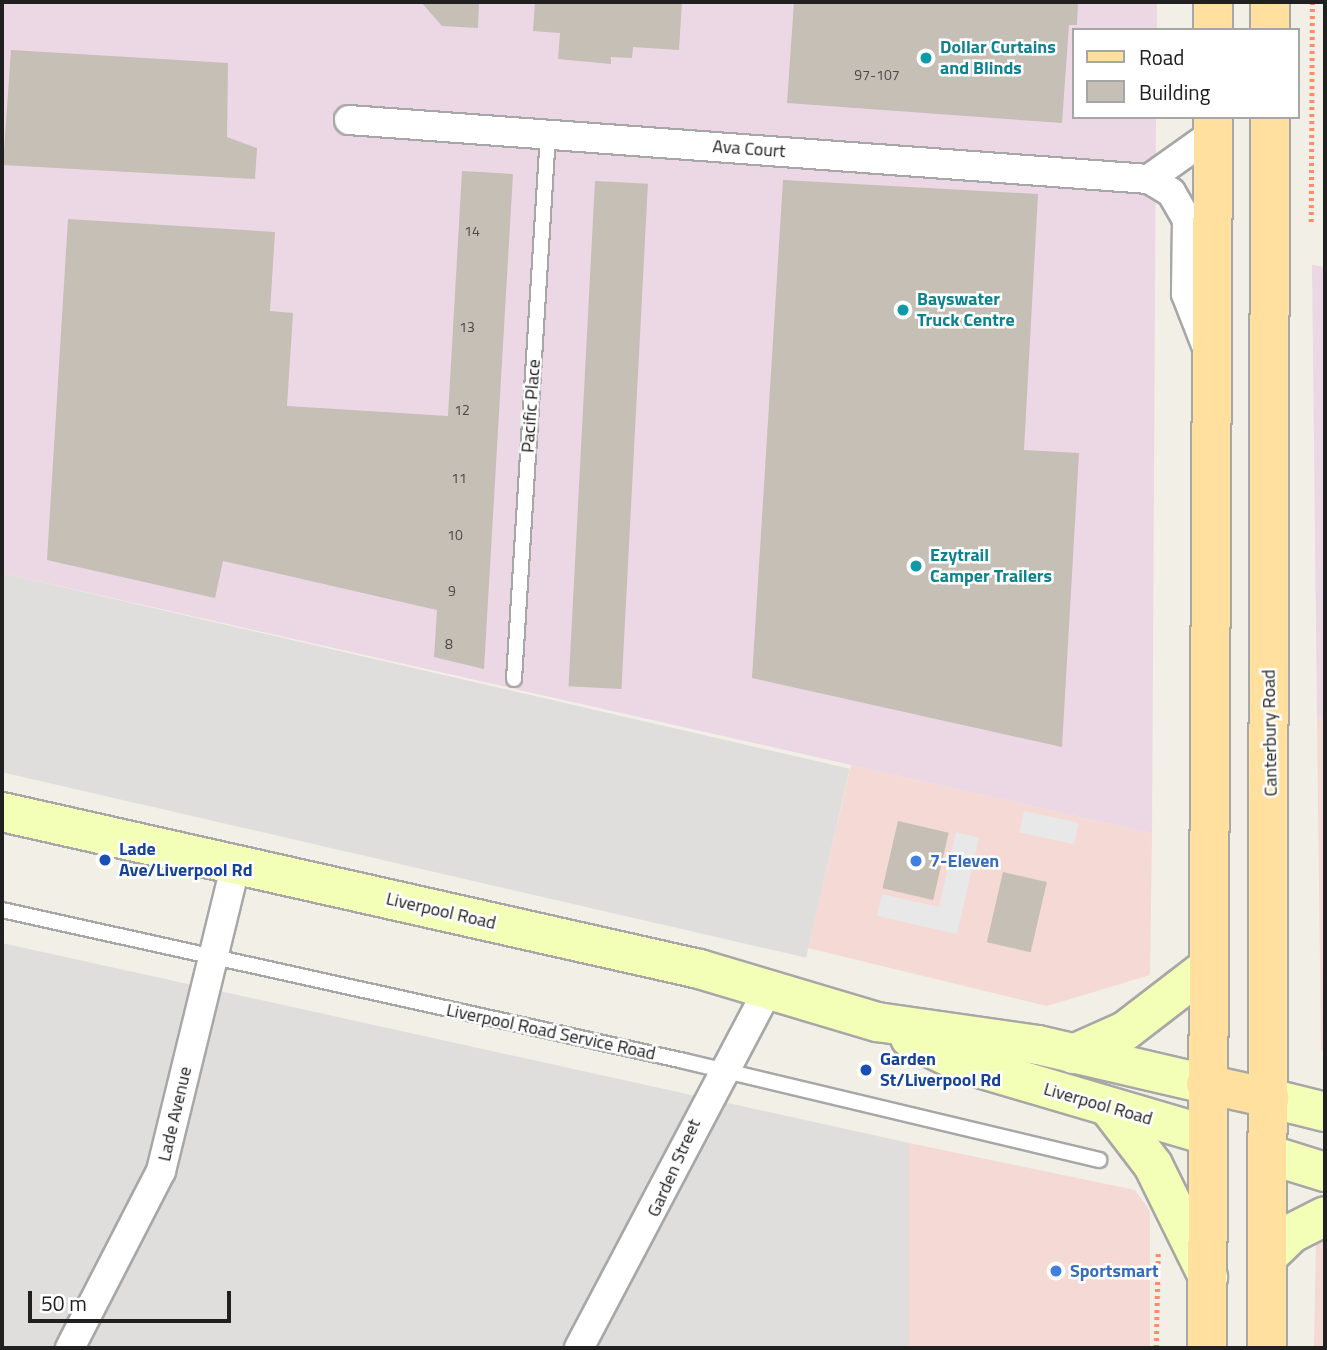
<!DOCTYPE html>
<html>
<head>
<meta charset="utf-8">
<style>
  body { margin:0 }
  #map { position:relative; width:1327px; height:1350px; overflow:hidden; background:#f2efe6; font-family:"Titillium Web",sans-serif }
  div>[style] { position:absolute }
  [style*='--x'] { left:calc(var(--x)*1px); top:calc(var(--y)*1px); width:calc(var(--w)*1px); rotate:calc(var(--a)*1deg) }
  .residential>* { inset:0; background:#dfdedd; transform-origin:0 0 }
  .commercial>* { inset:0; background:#f4d9d4 }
  .industrial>* { inset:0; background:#ecd7e5 }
  .parking>* { inset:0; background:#e8e8e8; transform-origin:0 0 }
  .building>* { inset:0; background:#c6bfb5; transform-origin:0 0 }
  .path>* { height:4.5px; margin-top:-2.25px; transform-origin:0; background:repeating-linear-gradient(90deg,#ff8b6a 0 3.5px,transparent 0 7px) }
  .roads { filter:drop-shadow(2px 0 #a7a7a7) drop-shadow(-2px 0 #a7a7a7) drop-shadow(0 2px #a7a7a7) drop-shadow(0 -2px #a7a7a7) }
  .service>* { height:14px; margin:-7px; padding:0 7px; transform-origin:7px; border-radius:7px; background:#fff }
  .minor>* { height:28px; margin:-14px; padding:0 14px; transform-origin:14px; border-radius:14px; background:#fff }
  .secondary>* { height:38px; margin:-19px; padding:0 19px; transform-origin:19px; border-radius:19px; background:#f3ffb7 }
  .primary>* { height:38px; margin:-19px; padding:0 19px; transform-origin:19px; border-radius:19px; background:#ffe09e }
  .dots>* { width:19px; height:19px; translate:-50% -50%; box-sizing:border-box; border:4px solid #fff; border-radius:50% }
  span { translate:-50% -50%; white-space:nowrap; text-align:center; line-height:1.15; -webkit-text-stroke:5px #fff; paint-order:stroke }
  .number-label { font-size:14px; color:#4a4845 }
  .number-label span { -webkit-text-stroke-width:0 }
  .culture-label { font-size:18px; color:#0d838f; font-weight:700 }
  .left { translate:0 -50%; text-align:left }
  .street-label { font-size:18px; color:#202020 }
  .transit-label { font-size:18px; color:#164399; font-weight:700 }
  .shop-label { font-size:18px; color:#366cbe; font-weight:700 }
  .frame { position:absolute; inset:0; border:4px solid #202020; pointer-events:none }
  .legend { position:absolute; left:1072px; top:28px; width:228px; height:91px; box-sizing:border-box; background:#fff; border:2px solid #a6a6a6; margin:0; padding:9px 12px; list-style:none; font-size:21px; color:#202020 }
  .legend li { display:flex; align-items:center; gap:14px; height:35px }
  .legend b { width:35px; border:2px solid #a6a6a6 }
  .scale { position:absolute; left:28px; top:1291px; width:203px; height:32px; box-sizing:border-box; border:4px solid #202020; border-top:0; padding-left:9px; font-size:21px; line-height:24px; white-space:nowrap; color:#202020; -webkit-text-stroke:5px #fff; paint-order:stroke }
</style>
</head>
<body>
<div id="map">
  <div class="residential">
    <i style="left:2px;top:573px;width:870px;height:194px;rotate:13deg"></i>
    <i style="clip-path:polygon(2px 943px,909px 1143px,909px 1348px,2px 1348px)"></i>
  </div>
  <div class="commercial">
    <i style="clip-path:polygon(1317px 717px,1325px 721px,1325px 1052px,1321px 1051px)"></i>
    <i style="clip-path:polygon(851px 765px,1152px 833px,1150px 975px,1047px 1006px,808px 948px)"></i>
    <i style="clip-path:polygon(909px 1143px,1135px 1190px,1150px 1211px,1150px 1348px,909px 1348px)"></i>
    <i style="clip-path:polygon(1325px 1239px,1325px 1348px,1314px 1348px,1316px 1243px)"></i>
  </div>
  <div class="industrial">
    <i style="clip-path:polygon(2px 2px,1157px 2px,1157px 30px,1073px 30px,1073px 117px,1156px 117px,1152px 833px,2px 573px)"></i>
    <i style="clip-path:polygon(1312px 265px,1325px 267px,1325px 721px,1317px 717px)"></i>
  </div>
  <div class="parking">
    <i style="left:1024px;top:811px;width:56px;height:22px;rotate:12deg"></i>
    <i style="clip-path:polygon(956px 832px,979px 838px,957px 934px,877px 916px,882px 894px,939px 907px)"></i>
  </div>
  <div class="building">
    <i style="clip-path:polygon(421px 2px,479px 2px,478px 28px,442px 26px)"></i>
    <i style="clip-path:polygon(535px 2px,682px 2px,679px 50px,633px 47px,632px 58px,611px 57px,611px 64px,558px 59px,560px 33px,533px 31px)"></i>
    <i style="clip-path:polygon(794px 2px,1078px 2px,1077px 25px,1069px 25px,1062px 123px,787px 103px)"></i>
    <i style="clip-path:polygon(11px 50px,228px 63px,227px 137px,257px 148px,255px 179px,3px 165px)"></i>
    <i style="clip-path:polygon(462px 171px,513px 174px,484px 669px,434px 657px,437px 610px,223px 561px,215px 598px,47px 560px,68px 219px,275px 232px,270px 311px,293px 313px,287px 406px,448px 416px)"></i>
    <i style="clip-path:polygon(783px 180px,1038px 194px,1024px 450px,1079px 453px,1062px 747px,752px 678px)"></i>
    <i style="left:595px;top:181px;width:53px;height:506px;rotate:3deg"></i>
    <i style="left:898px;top:821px;width:52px;height:69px;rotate:13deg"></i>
    <i style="left:1003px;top:872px;width:45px;height:72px;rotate:13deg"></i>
  </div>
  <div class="path">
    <i style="--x:1311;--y:222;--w:220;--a:-89.7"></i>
    <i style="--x:1156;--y:1348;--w:95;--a:-88.8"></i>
  </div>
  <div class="roads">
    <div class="service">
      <i style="--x:514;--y:679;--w:546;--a:-86.43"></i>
      <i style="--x:2;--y:910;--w:699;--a:12.48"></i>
      <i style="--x:684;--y:1061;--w:427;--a:13.4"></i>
    </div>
    <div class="minor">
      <i style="--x:349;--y:120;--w:802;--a:4.22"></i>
      <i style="--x:1149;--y:179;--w:26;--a:31"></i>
      <i style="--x:1171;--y:192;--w:32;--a:60"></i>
      <i style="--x:1187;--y:220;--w:74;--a:90.8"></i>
      <i style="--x:1186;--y:294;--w:58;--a:68.7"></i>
      <i style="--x:1149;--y:179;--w:77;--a:-35.5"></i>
      <i style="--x:70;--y:1348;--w:199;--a:-62.8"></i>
      <i style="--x:161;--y:1171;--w:316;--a:-76.3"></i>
      <i style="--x:579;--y:1348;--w:406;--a:-62.2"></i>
    </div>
    <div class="secondary">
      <i style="--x:2;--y:812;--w:714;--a:12.69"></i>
      <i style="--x:699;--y:969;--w:186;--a:16.6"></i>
      <i style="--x:877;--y:1022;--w:163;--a:8.1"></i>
      <i style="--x:1038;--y:1045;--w:172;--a:13.1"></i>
      <i style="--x:910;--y:1038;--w:58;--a:25.7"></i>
      <i style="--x:962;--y:1063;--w:255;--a:16.4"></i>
      <i style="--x:1073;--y:1054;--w:57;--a:-23.9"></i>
      <i style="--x:1125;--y:1031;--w:105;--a:-37.6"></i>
      <i style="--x:1269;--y:1098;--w:58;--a:14"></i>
      <i style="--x:1110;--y:1109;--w:71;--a:52.5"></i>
      <i style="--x:1153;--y:1165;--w:125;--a:63.8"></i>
      <i style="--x:1267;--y:1154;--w:61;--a:17.2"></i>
      <i style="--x:1268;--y:1256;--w:33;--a:-44"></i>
      <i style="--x:1292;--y:1233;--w:37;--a:-27"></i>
    </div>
    <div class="primary">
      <i style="--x:1213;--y:30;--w:28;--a:-90"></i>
      <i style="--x:1270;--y:30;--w:28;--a:-90"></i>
      <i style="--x:1206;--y:1084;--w:65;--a:12.5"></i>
      <i style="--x:1207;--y:1348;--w:1231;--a:-89.72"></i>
      <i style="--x:1267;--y:1348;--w:1231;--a:-89.86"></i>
    </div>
  </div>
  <div class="dots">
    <i style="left:926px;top:58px;background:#0f9aa8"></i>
    <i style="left:903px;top:310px;background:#0f9aa8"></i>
    <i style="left:916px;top:566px;background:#0f9aa8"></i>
    <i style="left:105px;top:860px;background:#1a4fb4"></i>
    <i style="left:916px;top:861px;background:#3f7fe0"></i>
    <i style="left:866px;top:1070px;background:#1a4fb4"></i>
    <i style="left:1056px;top:1271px;background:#3f7fe0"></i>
  </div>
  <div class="number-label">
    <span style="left:877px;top:75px">97-107</span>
    <span style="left:472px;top:231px">14</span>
    <span style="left:467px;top:327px">13</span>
    <span style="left:462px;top:410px">12</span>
    <span style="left:459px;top:478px">11</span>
    <span style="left:455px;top:535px">10</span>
    <span style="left:452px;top:591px">9</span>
    <span style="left:449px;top:644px">8</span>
  </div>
  <div class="culture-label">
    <span class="left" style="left:940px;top:58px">Dollar Curtains<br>and Blinds</span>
    <span class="left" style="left:917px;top:310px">Bayswater<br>Truck Centre</span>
    <span class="left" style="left:930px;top:566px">Ezytrail<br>Camper Trailers</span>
  </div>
  <div class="street-label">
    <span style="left:749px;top:149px;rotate:4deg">Ava Court</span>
    <span style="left:531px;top:406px;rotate:-86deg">Pacific Place</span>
    <span style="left:1270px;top:733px;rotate:-91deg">Canterbury Road</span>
    <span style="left:441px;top:911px;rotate:13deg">Liverpool Road</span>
    <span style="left:551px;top:1032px;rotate:12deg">Liverpool Road Service Road</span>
    <span style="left:1098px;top:1104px;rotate:16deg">Liverpool Road</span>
    <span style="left:175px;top:1114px;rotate:-77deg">Lade Avenue</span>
    <span style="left:674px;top:1168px;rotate:-66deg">Garden Street</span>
  </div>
  <div class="transit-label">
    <span class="left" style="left:119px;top:860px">Lade<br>Ave/Liverpool Rd</span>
    <span class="left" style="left:880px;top:1070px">Garden<br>St/Liverpool Rd</span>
  </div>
  <div class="shop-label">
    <span class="left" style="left:930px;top:861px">7-Eleven</span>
    <span class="left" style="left:1070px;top:1271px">Sportsmart</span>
  </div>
  <div class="frame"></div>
  <ul class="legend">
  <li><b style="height:9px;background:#ffe09e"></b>Road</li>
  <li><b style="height:19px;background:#c6bfb5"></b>Building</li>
  </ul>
  <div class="scale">50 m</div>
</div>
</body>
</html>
